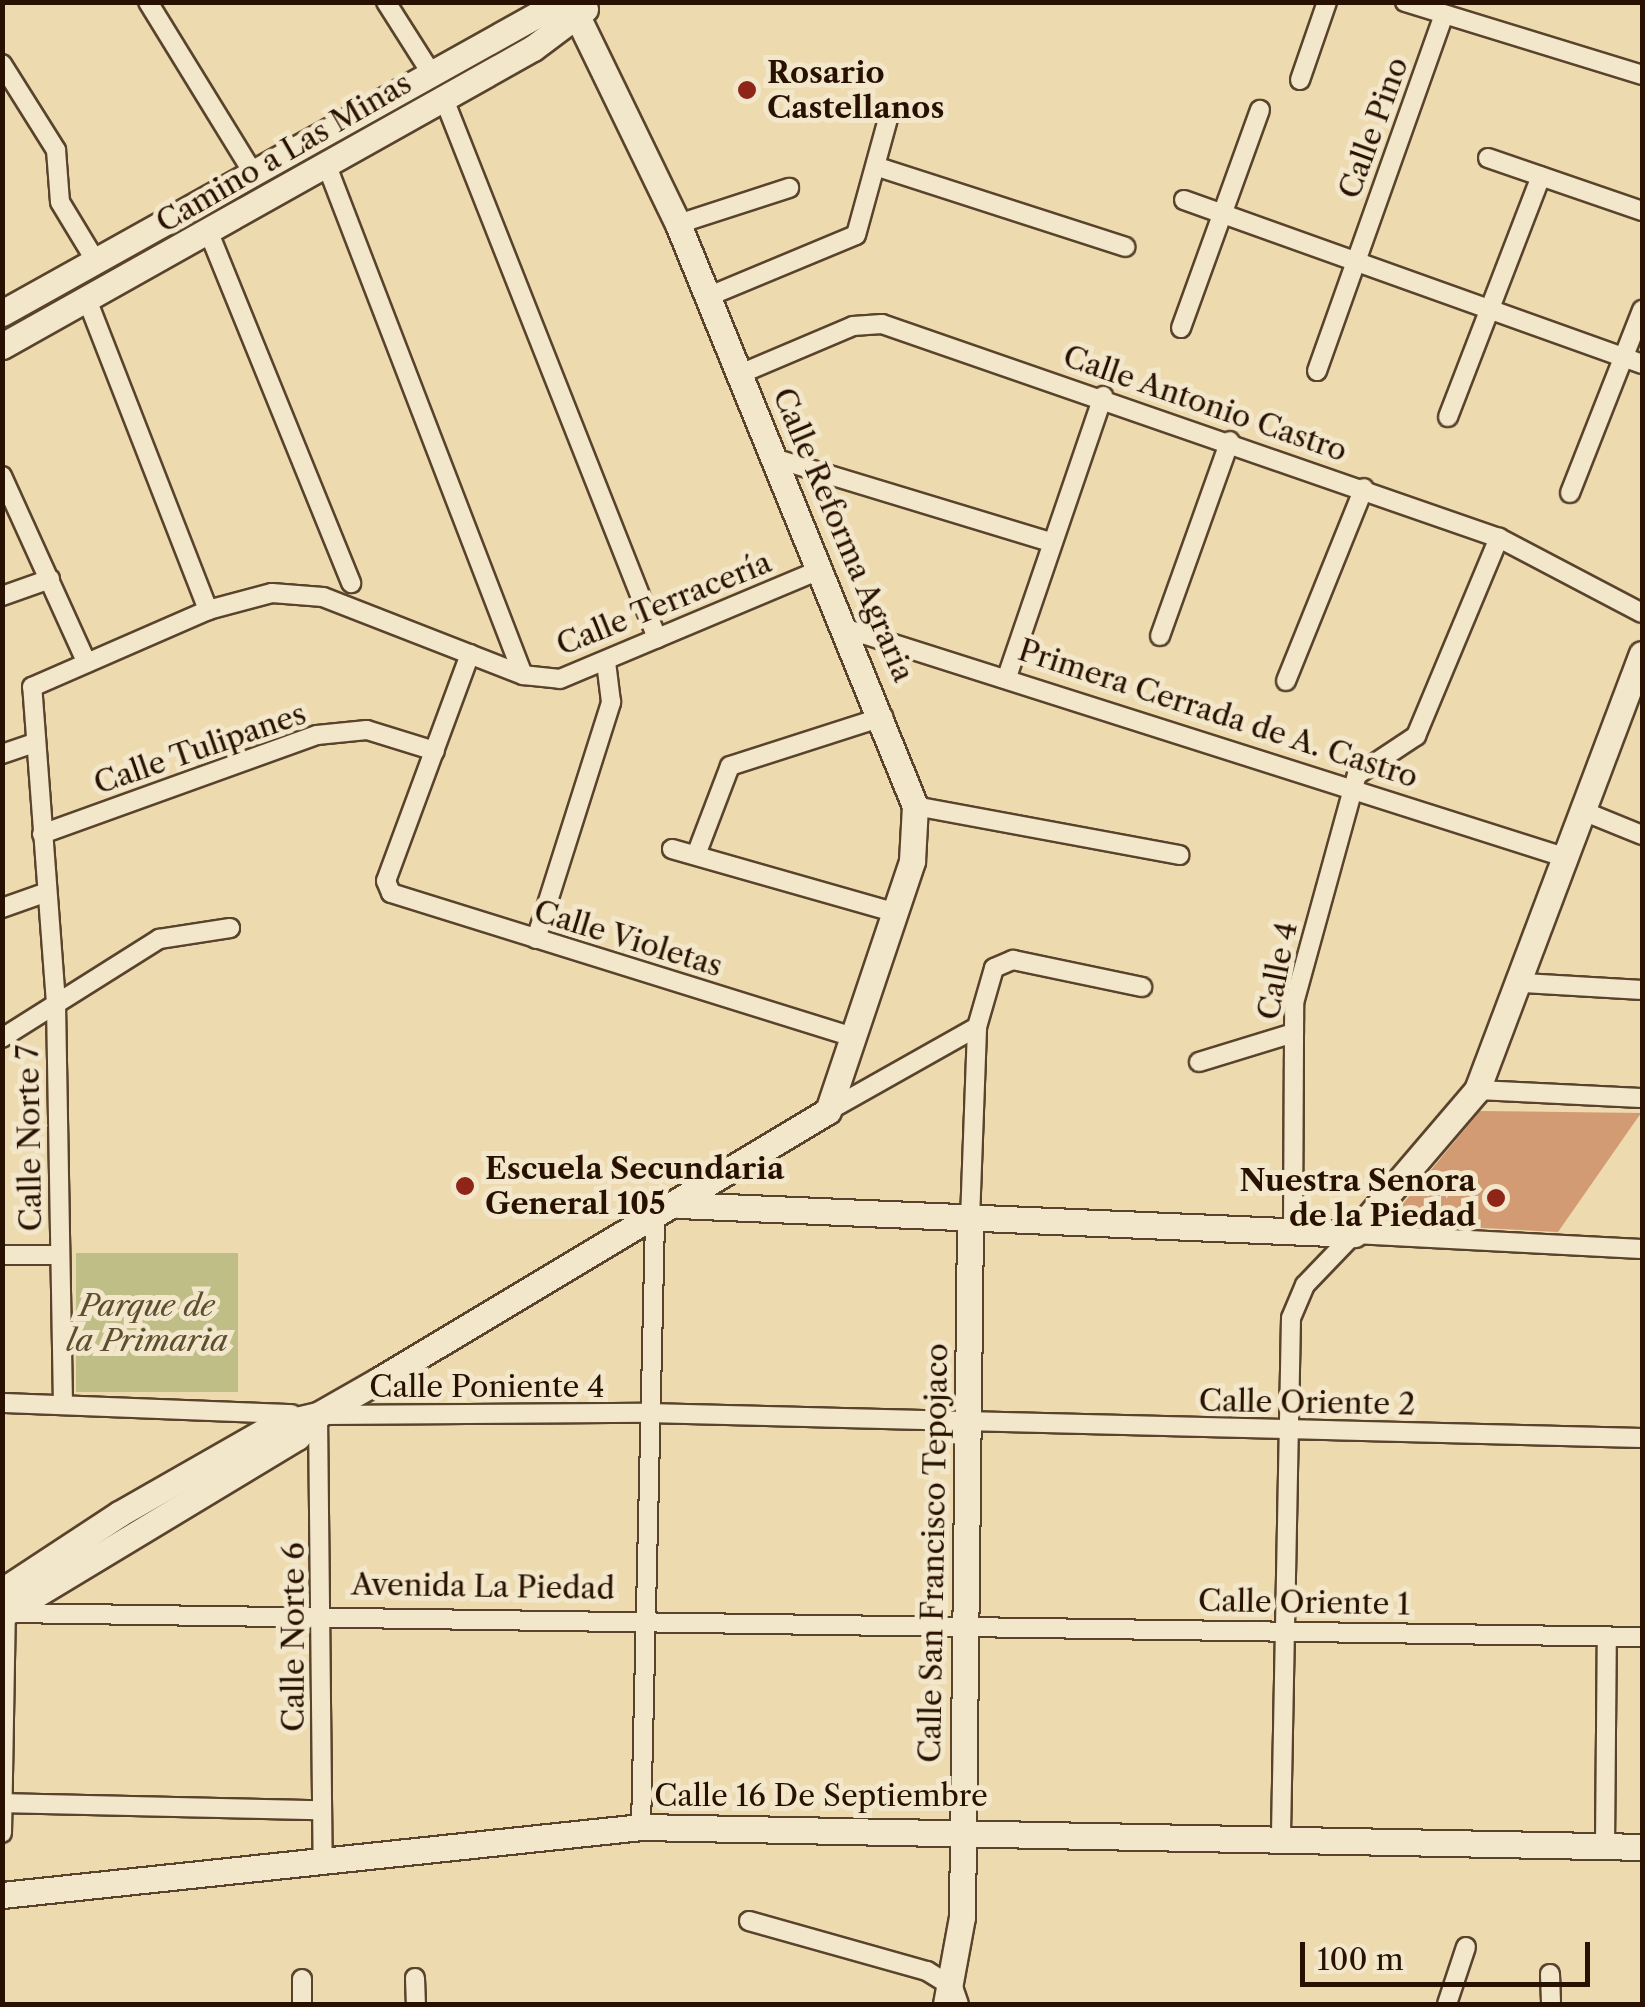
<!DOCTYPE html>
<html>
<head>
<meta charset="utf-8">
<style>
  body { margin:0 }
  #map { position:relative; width:1645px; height:2007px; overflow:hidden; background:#eddaaf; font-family:"Libre Caslon Text",serif }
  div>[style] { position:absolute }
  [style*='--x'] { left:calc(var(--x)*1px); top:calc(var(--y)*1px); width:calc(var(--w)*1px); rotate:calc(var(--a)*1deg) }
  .green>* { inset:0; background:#bebe86; transform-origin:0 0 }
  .building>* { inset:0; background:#d39b73 }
  .roads { filter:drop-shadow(2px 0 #59432c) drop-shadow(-2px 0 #59432c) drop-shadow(0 2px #59432c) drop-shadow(0 -2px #59432c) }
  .street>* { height:18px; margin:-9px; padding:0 9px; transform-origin:9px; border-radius:9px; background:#f3e7cb }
  .secondary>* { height:25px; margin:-12.5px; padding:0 12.5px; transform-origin:12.5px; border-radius:12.5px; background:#f3e7cb }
  .dots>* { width:28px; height:28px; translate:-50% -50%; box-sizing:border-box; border:5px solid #f3e7cb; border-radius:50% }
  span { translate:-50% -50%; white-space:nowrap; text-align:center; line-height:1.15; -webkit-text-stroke:10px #f3e7cb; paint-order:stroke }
  .poi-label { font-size:30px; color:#281100; font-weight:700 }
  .left { translate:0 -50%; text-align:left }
  .right { translate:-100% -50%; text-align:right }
  .street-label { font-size:30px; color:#281100 }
  .park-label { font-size:30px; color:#5c4e2f; font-style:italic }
  .frame { position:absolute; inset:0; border:5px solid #281100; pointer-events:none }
  .scale { position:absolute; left:1300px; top:1942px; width:290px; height:45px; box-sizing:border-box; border:5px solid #281100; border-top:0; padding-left:12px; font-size:30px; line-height:35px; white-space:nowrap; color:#281100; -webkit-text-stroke:8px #f3e7cb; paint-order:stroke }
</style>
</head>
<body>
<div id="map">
  <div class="green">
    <i style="left:76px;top:1253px;width:162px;height:139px"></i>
  </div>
  <div class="building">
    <i style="clip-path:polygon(1480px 1111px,1641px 1113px,1558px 1232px,1387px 1223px)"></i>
  </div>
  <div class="roads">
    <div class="street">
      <i style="--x:148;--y:2;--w:204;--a:58.4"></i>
      <i style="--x:386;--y:2;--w:88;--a:57.6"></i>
      <i style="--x:1405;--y:2;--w:248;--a:17.1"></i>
      <i style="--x:2;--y:64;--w:102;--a:57.9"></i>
      <i style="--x:56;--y:150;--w:52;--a:85.6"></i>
      <i style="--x:60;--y:202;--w:71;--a:58.8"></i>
      <i style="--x:1300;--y:80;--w:83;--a:-70.9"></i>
      <i style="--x:444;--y:99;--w:580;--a:68.44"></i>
      <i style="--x:1488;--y:158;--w:163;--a:19"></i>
      <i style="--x:327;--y:166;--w:545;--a:68.94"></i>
      <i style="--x:878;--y:167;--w:260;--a:17.9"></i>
      <i style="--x:1184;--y:200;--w:486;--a:19.7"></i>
      <i style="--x:678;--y:224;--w:117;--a:-18"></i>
      <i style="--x:209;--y:233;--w:378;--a:67.9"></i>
      <i style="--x:707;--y:297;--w:161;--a:-22.6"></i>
      <i style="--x:856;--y:235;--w:124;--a:-74.6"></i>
      <i style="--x:88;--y:302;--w:331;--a:68.7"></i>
      <i style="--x:1181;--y:328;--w:232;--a:-70.1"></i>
      <i style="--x:1317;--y:371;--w:378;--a:-70.4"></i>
      <i style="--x:740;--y:374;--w:123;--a:-23"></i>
      <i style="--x:853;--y:326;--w:29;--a:-4"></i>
      <i style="--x:882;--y:324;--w:653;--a:19.13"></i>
      <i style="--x:1499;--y:538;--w:161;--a:27.7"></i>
      <i style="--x:1448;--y:417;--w:258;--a:-68.9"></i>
      <i style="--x:777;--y:459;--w:286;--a:16.9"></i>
      <i style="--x:2;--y:476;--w:205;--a:65.6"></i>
      <i style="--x:1570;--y:493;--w:197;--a:-68.5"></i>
      <i style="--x:2;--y:596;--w:51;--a:-19.5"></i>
      <i style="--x:850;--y:630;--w:752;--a:17.64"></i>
      <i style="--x:1160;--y:636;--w:207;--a:-70.3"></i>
      <i style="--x:470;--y:654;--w:242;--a:110.3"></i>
      <i style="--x:386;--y:881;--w:13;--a:67"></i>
      <i style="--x:391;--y:893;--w:481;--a:17.3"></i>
      <i style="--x:1008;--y:674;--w:294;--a:-71.1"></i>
      <i style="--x:1286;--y:681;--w:208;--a:-68"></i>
      <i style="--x:2;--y:754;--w:31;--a:-19"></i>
      <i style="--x:915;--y:806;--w:269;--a:10.5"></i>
      <i style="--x:1583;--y:811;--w:64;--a:22.1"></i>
      <i style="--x:42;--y:834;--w:292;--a:-19.8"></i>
      <i style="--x:317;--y:735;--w:50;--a:-5.7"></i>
      <i style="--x:367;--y:730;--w:71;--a:17.2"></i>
      <i style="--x:672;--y:849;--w:233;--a:15.9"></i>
      <i style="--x:696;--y:855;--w:95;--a:-69.1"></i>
      <i style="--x:730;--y:766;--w:161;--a:-17.8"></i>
      <i style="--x:2;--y:908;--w:48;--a:-19.6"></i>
      <i style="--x:536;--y:939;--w:249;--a:-72.4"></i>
      <i style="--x:611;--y:702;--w:40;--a:-97.1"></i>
      <i style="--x:1524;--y:983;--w:118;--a:3.4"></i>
      <i style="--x:2;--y:1038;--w:186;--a:-32.2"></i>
      <i style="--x:159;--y:939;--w:72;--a:-8.8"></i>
      <i style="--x:1199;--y:1062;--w:98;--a:-17.1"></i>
      <i style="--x:1477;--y:1090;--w:165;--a:2.8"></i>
      <i style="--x:828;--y:1111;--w:171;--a:-29.4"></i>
      <i style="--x:970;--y:1220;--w:193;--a:-87.9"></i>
      <i style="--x:977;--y:1027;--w:61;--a:-73.9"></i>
      <i style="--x:994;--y:968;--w:21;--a:-23"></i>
      <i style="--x:1013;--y:960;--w:132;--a:11.8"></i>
      <i style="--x:1293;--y:1231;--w:228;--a:-89.7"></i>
      <i style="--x:1294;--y:1003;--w:237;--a:-74.6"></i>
      <i style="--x:1357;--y:775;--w:71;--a:-33.5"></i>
      <i style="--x:1416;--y:736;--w:215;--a:-67.3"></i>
      <i style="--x:2;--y:1255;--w:57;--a:0"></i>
      <i style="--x:2;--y:1403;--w:290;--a:2.2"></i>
      <i style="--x:63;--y:1405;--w:402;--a:-91"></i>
      <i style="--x:56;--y:1003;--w:317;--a:-94.3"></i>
      <i style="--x:32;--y:687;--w:192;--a:-23.6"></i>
      <i style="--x:208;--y:610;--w:66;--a:-14.9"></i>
      <i style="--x:272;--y:593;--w:51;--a:4.5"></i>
      <i style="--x:323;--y:597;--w:215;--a:21.3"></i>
      <i style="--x:523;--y:675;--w:37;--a:6"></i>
      <i style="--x:560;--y:679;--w:284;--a:-22.8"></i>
      <i style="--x:318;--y:1415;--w:444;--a:89.4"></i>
      <i style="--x:323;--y:1415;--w:324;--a:-0.4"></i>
      <i style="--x:647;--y:1413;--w:995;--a:1.44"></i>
      <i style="--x:8;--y:1613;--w:1634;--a:0.84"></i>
      <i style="--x:3;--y:1803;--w:318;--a:1.3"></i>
      <i style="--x:641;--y:1827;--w:607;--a:-88.68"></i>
      <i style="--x:2;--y:1833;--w:220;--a:-89"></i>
      <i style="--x:1281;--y:1834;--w:516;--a:-88.89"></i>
      <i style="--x:1291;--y:1318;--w:36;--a:-67"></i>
      <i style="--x:1305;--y:1285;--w:71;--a:-46.1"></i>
      <i style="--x:1354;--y:1234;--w:288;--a:3"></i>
      <i style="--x:1605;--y:1846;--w:210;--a:-89.5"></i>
      <i style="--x:749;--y:1921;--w:185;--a:15.7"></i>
      <i style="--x:927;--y:1971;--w:31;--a:32"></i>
      <i style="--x:953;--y:1987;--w:18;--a:71"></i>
      <i style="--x:1550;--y:1974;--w:30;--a:88"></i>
      <i style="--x:415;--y:1978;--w:26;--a:88"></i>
      <i style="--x:302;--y:1979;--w:25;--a:90"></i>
      <i style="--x:1447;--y:2004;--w:60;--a:-71.6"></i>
    </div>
    <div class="secondary">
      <i style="--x:2;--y:313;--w:639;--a:-29.13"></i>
      <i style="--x:2;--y:346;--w:609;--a:-29.3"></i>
      <i style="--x:533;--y:48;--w:65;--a:-36.9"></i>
      <i style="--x:679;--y:1205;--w:676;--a:2.46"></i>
      <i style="--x:1354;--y:1234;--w:189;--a:-49.5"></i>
      <i style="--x:1477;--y:1090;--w:466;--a:-69.3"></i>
      <i style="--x:2;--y:1591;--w:140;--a:-33.3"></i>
      <i style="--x:119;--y:1514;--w:180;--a:-29.7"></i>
      <i style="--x:275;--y:1425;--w:44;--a:-13.1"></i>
      <i style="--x:318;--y:1415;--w:70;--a:-29.8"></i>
      <i style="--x:379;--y:1380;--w:523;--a:-30.93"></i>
      <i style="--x:828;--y:1111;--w:264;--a:-71.4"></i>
      <i style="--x:912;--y:861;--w:55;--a:-86.9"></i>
      <i style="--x:915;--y:806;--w:628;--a:-112.16"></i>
      <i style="--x:678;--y:224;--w:247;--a:-115.9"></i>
      <i style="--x:2;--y:1615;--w:345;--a:-31.1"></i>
      <i style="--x:297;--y:1437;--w:30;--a:-46"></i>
      <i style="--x:2;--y:1895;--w:643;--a:-6.07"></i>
      <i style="--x:641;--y:1827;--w:1001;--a:1.14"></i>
      <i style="--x:946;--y:2004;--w:88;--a:-79.6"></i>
      <i style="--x:962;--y:1917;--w:697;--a:-89.34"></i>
    </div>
  </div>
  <div class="dots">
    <i style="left:747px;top:90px;background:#8f2418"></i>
    <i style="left:465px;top:1186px;background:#8f2418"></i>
    <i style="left:1496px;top:1198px;background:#8f2418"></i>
  </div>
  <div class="poi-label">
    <span class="left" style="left:767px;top:90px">Rosario<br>Castellanos</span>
    <span class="left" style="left:485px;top:1186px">Escuela Secundaria<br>General 105</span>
    <span class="right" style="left:1476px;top:1198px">Nuestra Senora<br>de la Piedad</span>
  </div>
  <div class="street-label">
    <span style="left:1374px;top:128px;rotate:-70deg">Calle Pino</span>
    <span style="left:284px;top:153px;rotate:-30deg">Camino a Las Minas</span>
    <span style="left:1205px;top:404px;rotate:19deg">Calle Antonio Castro</span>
    <span style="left:843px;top:535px;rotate:67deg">Calle Reforma Agraria</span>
    <span style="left:664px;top:604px;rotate:-22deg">Calle Terracería</span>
    <span style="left:1218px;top:714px;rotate:18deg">Primera Cerrada de A. Castro</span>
    <span style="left:200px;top:749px;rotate:-19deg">Calle Tulipanes</span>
    <span style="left:628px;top:939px;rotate:17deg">Calle Violetas</span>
    <span style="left:1278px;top:971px;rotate:-79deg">Calle 4</span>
    <span style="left:30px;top:1138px;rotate:-91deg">Calle Norte 7</span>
    <span style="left:487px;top:1387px">Calle Poniente 4</span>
    <span style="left:1307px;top:1403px;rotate:1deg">Calle Oriente 2</span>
    <span style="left:934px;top:1553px;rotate:-89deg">Calle San Francisco Tepojaco</span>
    <span style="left:483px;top:1587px;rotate:1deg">Avenida La Piedad</span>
    <span style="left:1304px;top:1603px;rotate:1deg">Calle Oriente 1</span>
    <span style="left:294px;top:1637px;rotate:-90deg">Calle Norte 6</span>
    <span style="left:821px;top:1796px">Calle 16 De Septiembre</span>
  </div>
  <div class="park-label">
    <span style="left:147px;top:1323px">Parque de<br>la Primaria</span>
  </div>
  <div class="frame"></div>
  <div class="scale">100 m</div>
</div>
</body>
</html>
